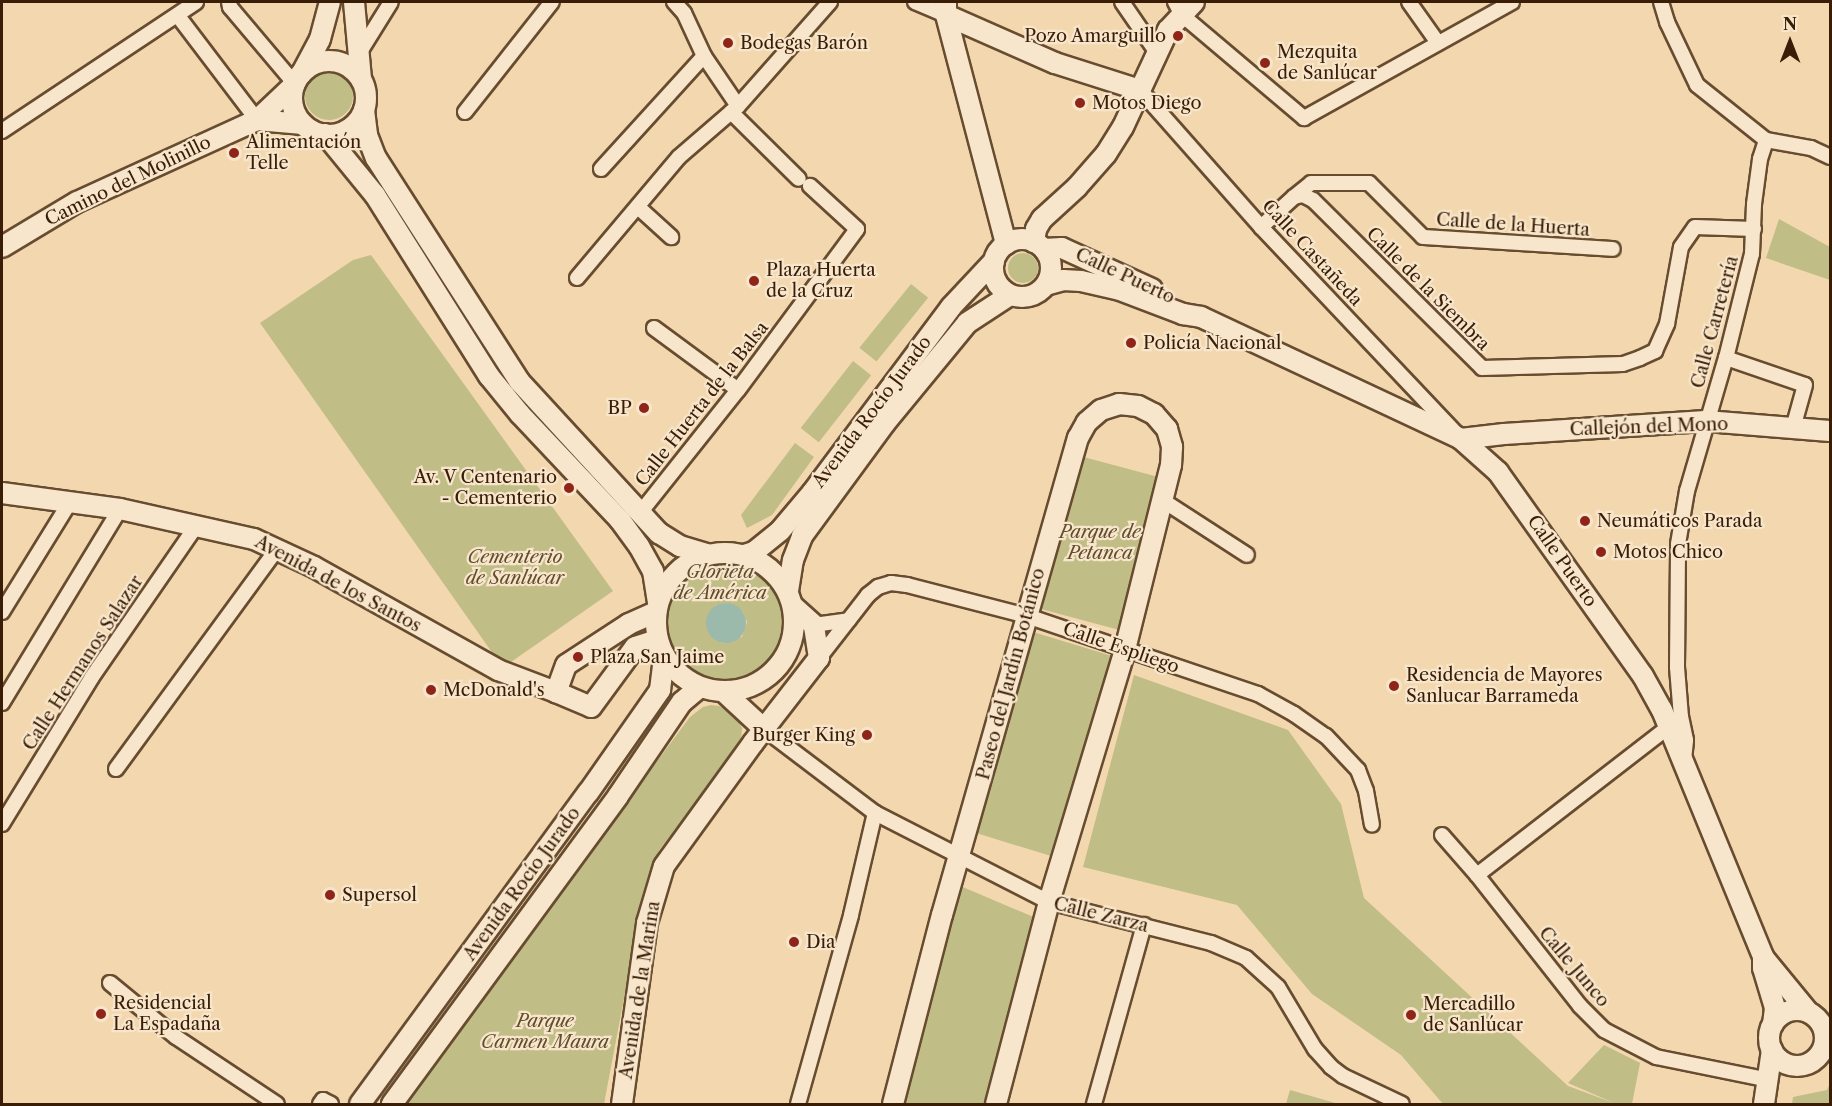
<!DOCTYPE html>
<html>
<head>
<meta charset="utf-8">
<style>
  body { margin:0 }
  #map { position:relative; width:1832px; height:1106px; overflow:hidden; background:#f3d8af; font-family:"Libre Caslon Text",serif }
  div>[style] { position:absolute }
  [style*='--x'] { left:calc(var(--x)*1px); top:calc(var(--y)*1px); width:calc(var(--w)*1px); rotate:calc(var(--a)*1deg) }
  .green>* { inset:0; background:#c0bd87; transform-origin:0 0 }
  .round { border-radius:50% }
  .water>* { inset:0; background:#9bbaab }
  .roads { filter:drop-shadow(2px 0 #684c30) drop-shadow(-2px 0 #684c30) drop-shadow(0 2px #684c30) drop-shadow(0 -2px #684c30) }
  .street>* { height:14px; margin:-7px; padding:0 7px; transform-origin:7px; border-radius:7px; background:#f7e6cb }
  .secondary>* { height:20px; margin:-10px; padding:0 10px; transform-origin:10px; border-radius:10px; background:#f7e6cb }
  .secondary>.ring { margin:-10px; padding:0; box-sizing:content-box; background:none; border:20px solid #f7e6cb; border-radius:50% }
  .dots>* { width:16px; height:16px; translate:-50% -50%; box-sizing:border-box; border:3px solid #f7e6cb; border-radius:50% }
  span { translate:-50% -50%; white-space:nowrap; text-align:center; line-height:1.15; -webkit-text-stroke:4.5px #f7e6cb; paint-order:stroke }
  .poi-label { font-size:18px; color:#391d06 }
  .right { translate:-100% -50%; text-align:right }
  .left { translate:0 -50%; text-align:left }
  .street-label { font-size:18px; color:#391d06 }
  .park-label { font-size:18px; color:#624d2d; font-style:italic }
  .frame { position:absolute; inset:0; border:3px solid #391d06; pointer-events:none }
  .north { position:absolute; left:1760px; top:12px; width:60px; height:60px; -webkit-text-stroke:4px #f7e6cb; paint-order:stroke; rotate:0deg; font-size:16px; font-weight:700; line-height:24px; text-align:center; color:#391d06 }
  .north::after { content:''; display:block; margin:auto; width:21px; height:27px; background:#391d06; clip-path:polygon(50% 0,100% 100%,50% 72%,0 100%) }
</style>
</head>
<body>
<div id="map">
  <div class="green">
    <i class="round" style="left:305px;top:72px;width:48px;height:48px"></i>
    <i style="clip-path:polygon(1779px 219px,1830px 247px,1830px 280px,1766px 258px)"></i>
    <i class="round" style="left:1008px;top:253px;width:30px;height:30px"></i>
    <i style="clip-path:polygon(371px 255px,613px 591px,511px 662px,496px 658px,260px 323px,353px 260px)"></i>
    <i style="left:911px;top:284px;width:22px;height:82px;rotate:39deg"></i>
    <i style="left:853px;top:361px;width:23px;height:85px;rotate:38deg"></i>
    <i style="clip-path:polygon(795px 443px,814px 457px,772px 515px,747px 528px,741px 515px)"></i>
    <i style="left:1080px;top:456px;width:84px;height:158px;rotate:15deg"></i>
    <i style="clip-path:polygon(evenodd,717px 564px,736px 564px,755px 571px,770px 583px,780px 600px,785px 618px,783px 638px,774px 655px,761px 670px,744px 678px,724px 681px,705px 678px,688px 668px,675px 654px,668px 636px,666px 616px,672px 598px,683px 582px,698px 570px,717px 564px,725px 603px,743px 612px,747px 622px,742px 637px,722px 643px,713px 638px,707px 619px,715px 606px,725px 603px)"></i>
    <i style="left:1030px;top:631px;width:85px;height:209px;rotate:17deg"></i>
    <i style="clip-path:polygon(1134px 675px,1288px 730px,1341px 804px,1364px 898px,1568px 1086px,1614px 1103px,1568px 1083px,1604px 1045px,1640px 1063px,1632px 1104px,1443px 1104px,1401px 1055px,1312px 994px,1237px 905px,1083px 867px)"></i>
    <i style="clip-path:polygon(711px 705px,719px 706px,734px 713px,742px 728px,741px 744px,660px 849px,652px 869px,639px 919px,604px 1104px,404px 1104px,440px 1052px,690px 717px,703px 707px)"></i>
    <i style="clip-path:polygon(958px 885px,1036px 918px,985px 1104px,902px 1104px)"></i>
    <i style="clip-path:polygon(1830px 1083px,1830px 1104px,1792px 1104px,1793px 1097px,1827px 1090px)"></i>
    <i style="clip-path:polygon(1290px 1090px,1339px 1104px,1286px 1104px)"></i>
  </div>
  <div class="water">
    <i class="round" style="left:706px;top:603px;width:40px;height:40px"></i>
  </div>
  <div class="roads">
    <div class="street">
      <i style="--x:229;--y:2;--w:5;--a:79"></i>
      <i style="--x:230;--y:7;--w:101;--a:49.8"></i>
      <i style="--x:915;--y:2;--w:34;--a:23"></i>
      <i style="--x:1122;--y:2;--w:62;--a:55.5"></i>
      <i style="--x:1175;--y:2;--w:15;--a:62"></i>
      <i style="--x:1182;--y:15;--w:160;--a:40.2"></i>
      <i style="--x:1304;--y:118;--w:238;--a:-29.1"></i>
      <i style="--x:1409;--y:2;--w:50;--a:54.7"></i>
      <i style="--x:1661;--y:2;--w:21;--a:73"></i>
      <i style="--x:1667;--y:22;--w:70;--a:64.5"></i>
      <i style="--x:1697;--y:85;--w:88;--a:38.6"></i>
      <i style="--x:1766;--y:140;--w:46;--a:10.1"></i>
      <i style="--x:1811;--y:148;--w:21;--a:25"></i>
      <i style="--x:178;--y:16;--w:131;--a:52.8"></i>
      <i style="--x:358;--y:55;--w:62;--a:-58.1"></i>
      <i style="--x:1140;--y:90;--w:183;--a:48.5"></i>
      <i style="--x:1261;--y:227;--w:284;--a:46.6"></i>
      <i style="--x:738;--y:106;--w:139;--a:-48.5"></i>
      <i style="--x:465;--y:112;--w:140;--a:-51.7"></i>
      <i style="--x:731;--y:112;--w:95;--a:44.6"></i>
      <i style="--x:2;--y:131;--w:233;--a:-33.6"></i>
      <i style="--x:601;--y:169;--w:153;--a:-47.7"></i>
      <i style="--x:1294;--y:197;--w:22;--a:-39"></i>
      <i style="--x:1311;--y:183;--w:58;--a:0"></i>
      <i style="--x:1369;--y:183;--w:76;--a:45"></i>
      <i style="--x:1423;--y:237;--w:190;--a:3.6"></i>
      <i style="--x:638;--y:207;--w:45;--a:42.3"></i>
      <i style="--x:1261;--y:227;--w:45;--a:-42.3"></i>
      <i style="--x:1294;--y:197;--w:9;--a:-13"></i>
      <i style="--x:1303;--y:195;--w:11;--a:27"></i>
      <i style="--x:1313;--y:200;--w:238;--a:44.8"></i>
      <i style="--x:1482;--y:368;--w:141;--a:-1.6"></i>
      <i style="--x:1623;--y:364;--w:18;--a:-19"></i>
      <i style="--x:1640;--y:358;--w:17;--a:-25"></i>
      <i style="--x:1655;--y:351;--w:30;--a:-66"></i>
      <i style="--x:1667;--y:324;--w:78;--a:-79.7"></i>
      <i style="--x:1681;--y:247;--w:24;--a:-55"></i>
      <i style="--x:1695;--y:227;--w:59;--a:1.9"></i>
      <i style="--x:577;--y:278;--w:158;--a:-49.9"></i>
      <i style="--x:679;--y:157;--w:78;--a:-40.8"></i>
      <i style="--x:738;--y:106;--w:60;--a:-124.2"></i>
      <i style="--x:704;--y:56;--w:47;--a:-114.9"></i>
      <i style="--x:684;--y:13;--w:15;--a:-132"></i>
      <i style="--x:654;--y:328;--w:104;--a:36.4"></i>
      <i style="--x:1726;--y:358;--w:83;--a:18.9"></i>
      <i style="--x:1805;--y:385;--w:45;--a:105.6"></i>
      <i style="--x:1162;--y:500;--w:101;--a:32.9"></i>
      <i style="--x:640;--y:513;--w:157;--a:-51.5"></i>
      <i style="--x:738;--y:390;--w:200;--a:-53.5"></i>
      <i style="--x:857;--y:229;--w:64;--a:-137.5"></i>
      <i style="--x:2;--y:612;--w:129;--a:-58.3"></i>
      <i style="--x:814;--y:625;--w:35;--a:-8"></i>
      <i style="--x:819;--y:658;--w:80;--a:-52.1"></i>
      <i style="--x:868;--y:595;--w:13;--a:-39"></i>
      <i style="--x:878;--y:587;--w:14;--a:-17"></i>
      <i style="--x:891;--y:583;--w:16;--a:7"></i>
      <i style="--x:907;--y:585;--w:124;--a:14.5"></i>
      <i style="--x:1027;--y:616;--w:244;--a:18.7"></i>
      <i style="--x:1258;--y:694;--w:41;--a:29.1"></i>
      <i style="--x:1294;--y:714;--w:39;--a:35"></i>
      <i style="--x:1326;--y:736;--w:47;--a:46.7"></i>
      <i style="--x:1358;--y:770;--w:22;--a:69"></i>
      <i style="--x:1366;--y:791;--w:34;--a:80"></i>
      <i style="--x:2;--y:703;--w:227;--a:-58.7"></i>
      <i style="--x:764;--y:729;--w:139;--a:37.1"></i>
      <i style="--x:875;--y:813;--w:195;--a:27.1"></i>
      <i style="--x:1049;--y:902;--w:167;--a:14.2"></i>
      <i style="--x:1211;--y:943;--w:38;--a:23"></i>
      <i style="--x:1246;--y:958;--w:43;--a:42.2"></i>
      <i style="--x:1278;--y:987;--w:72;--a:59.2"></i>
      <i style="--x:1315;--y:1049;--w:24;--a:48"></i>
      <i style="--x:1331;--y:1067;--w:15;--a:37"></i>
      <i style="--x:1343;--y:1076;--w:65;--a:25.4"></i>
      <i style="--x:1684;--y:760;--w:20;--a:-84"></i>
      <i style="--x:1686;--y:740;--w:24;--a:-102"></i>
      <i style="--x:1681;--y:717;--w:50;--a:-94.6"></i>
      <i style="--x:1677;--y:667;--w:123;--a:-89.5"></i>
      <i style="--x:1678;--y:544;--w:54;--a:-80.4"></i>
      <i style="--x:1687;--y:491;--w:139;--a:-73.7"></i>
      <i style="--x:1726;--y:358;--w:107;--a:-76"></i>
      <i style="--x:1752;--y:254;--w:50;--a:-87.7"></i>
      <i style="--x:1754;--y:204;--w:45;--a:-82.4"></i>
      <i style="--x:1760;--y:159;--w:20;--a:-72"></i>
      <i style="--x:116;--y:769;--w:274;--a:-53.8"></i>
      <i style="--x:2;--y:824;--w:172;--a:-58.5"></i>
      <i style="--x:92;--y:677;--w:185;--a:-55.4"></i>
      <i style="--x:1442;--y:835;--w:53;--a:48.8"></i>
      <i style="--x:1477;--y:875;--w:167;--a:51.8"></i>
      <i style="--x:1580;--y:1006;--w:34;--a:45"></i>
      <i style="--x:1604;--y:1030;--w:59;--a:27.4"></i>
      <i style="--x:1656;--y:1057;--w:115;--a:11.5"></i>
      <i style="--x:1477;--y:875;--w:244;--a:-37.7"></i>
      <i style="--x:110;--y:983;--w:85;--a:39.3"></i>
      <i style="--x:176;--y:1037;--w:121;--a:33.6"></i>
      <i style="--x:320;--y:1104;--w:5;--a:-53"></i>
      <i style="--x:323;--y:1100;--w:9;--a:27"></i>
      <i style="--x:798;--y:1104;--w:196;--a:-74.3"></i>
      <i style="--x:851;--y:915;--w:105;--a:-76.8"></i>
      <i style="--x:1094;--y:1104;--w:186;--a:-74.4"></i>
    </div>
    <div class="secondary">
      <i style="--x:354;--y:2;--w:77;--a:84.8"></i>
      <i style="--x:946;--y:2;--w:13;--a:90"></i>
      <i style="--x:946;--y:15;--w:237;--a:75.3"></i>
      <i style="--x:946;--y:15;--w:119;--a:23.8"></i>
      <i style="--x:1055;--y:63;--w:89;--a:17.6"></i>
      <i class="ring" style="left:292px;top:61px;width:54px;height:54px"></i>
      <i style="--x:302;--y:73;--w:38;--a:-62"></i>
      <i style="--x:320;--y:39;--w:38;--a:-75"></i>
      <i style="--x:364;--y:110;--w:25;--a:83"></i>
      <i style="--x:367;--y:135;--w:25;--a:69"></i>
      <i style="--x:376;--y:158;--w:265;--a:57.3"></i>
      <i style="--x:519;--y:381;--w:207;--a:47.4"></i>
      <i style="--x:659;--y:533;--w:25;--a:32"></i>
      <i style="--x:680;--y:546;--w:28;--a:17"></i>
      <i style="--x:257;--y:120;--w:46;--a:5"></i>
      <i style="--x:325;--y:134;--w:79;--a:50.7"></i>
      <i style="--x:375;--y:195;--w:214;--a:57.8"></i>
      <i style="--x:489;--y:376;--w:49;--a:50.8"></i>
      <i style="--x:520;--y:414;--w:146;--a:46.7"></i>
      <i style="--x:620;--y:520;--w:32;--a:54"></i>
      <i style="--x:639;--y:546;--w:29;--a:61"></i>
      <i style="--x:653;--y:571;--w:30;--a:81"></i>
      <i class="ring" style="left:993px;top:239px;width:38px;height:38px"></i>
      <i style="--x:1034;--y:242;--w:13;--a:-81"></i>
      <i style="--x:1036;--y:229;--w:12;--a:-59"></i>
      <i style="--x:1042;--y:219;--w:47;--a:-42.4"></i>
      <i style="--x:1077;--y:187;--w:44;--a:-48.7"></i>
      <i style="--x:1106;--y:154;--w:32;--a:-58"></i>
      <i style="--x:1123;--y:127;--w:107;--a:-65.1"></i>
      <i style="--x:1168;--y:30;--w:38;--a:-47"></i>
      <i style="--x:2;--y:247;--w:87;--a:-31"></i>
      <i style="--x:77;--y:202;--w:198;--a:-24.5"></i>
      <i style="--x:257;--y:120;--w:52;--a:-43.5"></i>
      <i style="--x:1044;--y:249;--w:18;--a:-3"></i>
      <i style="--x:1062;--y:248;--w:99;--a:24.5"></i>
      <i style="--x:1046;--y:285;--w:18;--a:-16"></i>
      <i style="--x:1063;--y:280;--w:18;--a:3"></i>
      <i style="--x:1081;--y:281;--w:37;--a:13"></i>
      <i style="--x:1117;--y:289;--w:71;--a:20.7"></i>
      <i style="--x:1183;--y:314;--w:18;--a:9"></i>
      <i style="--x:1201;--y:317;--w:287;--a:25.1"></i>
      <i style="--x:1461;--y:439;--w:50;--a:41.7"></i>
      <i style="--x:1498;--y:472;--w:250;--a:54.6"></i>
      <i style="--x:1643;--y:676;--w:39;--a:61"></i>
      <i style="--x:1662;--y:710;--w:266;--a:67.7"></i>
      <i style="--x:1763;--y:956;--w:12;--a:90"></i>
      <i style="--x:1763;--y:968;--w:42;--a:73.3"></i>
      <i style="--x:1775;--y:1008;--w:16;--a:97"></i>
      <i style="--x:1461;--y:439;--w:43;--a:-6.6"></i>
      <i style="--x:1504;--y:434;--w:202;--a:-3.7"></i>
      <i style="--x:1706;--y:421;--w:124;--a:4.6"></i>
      <i style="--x:2;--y:493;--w:119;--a:7.7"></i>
      <i style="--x:120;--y:509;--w:137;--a:12.6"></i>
      <i style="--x:254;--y:539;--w:66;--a:25"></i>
      <i style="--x:314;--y:567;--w:211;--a:29.2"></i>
      <i style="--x:498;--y:670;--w:62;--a:20.8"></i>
      <i class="ring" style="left:656px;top:553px;width:118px;height:118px"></i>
      <i style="--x:744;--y:555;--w:10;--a:-17"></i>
      <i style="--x:754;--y:552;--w:33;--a:-39"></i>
      <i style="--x:780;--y:531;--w:50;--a:-49.9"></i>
      <i style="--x:812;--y:493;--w:232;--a:-53.2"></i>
      <i style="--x:951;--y:307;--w:63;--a:-46.9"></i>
      <i style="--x:788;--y:591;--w:31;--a:-81"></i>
      <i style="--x:793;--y:560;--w:26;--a:-69"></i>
      <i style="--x:802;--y:536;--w:140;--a:-53.7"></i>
      <i style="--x:885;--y:423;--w:129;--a:-50.6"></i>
      <i style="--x:967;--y:323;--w:51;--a:-33.1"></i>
      <i style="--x:656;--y:612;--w:30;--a:156"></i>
      <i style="--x:629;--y:624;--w:75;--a:146.9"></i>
      <i style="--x:566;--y:665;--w:29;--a:110"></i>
      <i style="--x:556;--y:692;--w:38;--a:23"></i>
      <i style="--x:591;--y:707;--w:74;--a:-53.7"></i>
      <i style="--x:635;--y:647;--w:23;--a:-18"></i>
      <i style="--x:724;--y:692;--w:54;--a:42.8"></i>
      <i style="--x:1763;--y:957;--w:71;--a:50.7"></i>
      <i class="ring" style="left:1769px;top:1010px;width:36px;height:36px"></i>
      <i style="--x:360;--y:1104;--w:386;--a:-53.8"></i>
      <i style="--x:588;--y:793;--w:126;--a:-55"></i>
      <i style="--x:660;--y:690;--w:35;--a:-83"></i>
      <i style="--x:392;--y:1104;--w:382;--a:-53.7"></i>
      <i style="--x:618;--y:796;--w:114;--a:-55.8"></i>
      <i style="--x:682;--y:702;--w:23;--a:-40"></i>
      <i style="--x:622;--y:1104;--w:183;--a:-82.1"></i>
      <i style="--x:647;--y:923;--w:59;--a:-73.4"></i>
      <i style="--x:664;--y:866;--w:152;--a:-54.1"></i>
      <i style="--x:753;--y:743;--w:108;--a:-52.2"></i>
      <i style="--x:819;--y:658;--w:33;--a:-99"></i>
      <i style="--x:814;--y:625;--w:27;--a:-138"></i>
      <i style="--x:893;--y:1104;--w:195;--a:-75.5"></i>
      <i style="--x:942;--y:915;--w:496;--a:-74.1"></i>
      <i style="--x:1078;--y:438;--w:18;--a:-61"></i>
      <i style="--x:1087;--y:422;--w:18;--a:-41"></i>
      <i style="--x:1101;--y:410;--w:19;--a:-18"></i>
      <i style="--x:1119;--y:404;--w:19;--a:6"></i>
      <i style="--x:1138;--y:406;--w:18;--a:27"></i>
      <i style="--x:1154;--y:414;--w:20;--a:49"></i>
      <i style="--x:1167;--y:429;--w:19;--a:74"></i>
      <i style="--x:1172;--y:447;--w:18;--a:93"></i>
      <i style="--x:1171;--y:465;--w:191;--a:104"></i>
      <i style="--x:1125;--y:650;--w:263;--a:106.8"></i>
      <i style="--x:1049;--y:902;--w:209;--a:104.7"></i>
      <i style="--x:1764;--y:1104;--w:55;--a:-81.6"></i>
    </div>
  </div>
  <div class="dots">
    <i style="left:1178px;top:36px;background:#8f2418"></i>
    <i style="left:728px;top:43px;background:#8f2418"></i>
    <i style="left:1265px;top:63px;background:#8f2418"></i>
    <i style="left:1080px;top:103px;background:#8f2418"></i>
    <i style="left:234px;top:153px;background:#8f2418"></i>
    <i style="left:754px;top:281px;background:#8f2418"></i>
    <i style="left:1131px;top:343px;background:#8f2418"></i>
    <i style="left:644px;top:408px;background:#8f2418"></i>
    <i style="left:569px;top:488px;background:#8f2418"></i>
    <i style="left:1585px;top:521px;background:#8f2418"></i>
    <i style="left:1601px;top:552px;background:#8f2418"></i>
    <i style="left:578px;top:657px;background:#8f2418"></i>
    <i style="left:1394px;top:686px;background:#8f2418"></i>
    <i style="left:431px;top:690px;background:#8f2418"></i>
    <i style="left:867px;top:735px;background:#8f2418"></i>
    <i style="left:330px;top:895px;background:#8f2418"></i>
    <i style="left:794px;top:942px;background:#8f2418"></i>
    <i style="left:101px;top:1014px;background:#8f2418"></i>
    <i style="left:1411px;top:1015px;background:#8f2418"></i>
  </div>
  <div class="poi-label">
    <span class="right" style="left:1166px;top:36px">Pozo Amarguillo</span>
    <span class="left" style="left:740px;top:43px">Bodegas Barón</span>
    <span class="left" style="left:1277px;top:63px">Mezquita<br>de Sanlúcar</span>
    <span class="left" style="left:1092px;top:103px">Motos Diego</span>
    <span class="left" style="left:246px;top:153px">Alimentación<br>Telle</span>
    <span class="left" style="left:766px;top:281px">Plaza Huerta<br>de la Cruz</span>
    <span class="left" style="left:1143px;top:343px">Policía Nacional</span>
    <span class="right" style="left:632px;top:408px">BP</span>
    <span class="right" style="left:557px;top:488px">Av. V Centenario<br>- Cementerio</span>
    <span class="left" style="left:1597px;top:521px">Neumáticos Parada</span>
    <span class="left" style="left:1613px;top:552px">Motos Chico</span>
    <span class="left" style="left:590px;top:657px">Plaza San Jaime</span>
    <span class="left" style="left:1406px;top:686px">Residencia de Mayores<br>Sanlucar Barrameda</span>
    <span class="left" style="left:443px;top:690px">McDonald's</span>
    <span class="right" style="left:855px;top:735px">Burger King</span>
    <span class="left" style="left:342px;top:895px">Supersol</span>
    <span class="left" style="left:806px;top:942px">Dia</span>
    <span class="left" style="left:113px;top:1014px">Residencial<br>La Espadaña</span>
    <span class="left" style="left:1423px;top:1015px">Mercadillo<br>de Sanlúcar</span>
  </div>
  <div class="street-label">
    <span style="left:128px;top:181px;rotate:-26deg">Camino del Molinillo</span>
    <span style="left:1513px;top:225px;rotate:4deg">Calle de la Huerta</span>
    <span style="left:1312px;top:253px;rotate:47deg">Calle Castañeda</span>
    <span style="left:1125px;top:276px;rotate:25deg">Calle Puerto</span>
    <span style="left:1428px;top:289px;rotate:45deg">Calle de la Siembra</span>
    <span style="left:1715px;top:322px;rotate:-75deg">Calle Carretería</span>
    <span style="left:702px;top:404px;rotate:-52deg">Calle Huerta de la Balsa</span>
    <span style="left:872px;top:412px;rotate:-53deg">Avenida Rocío Jurado</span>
    <span style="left:1649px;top:427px;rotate:-2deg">Callejón del Mono</span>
    <span style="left:1562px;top:561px;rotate:55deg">Calle Puerto</span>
    <span style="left:338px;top:584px;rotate:28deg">Avenida de los Santos</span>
    <span style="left:1121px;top:648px;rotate:19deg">Calle Espliego</span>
    <span style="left:83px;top:663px;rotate:-57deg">Calle Hermanos Salazar</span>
    <span style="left:1011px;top:674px;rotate:-75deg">Paseo del Jardín Botánico</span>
    <span style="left:522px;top:884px;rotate:-54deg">Avenida Rocío Jurado</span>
    <span style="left:1101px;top:915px;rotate:14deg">Calle Zarza</span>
    <span style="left:1574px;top:967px;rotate:50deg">Calle Junco</span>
    <span style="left:640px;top:990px;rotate:-81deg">Avenida de la Marina</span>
  </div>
  <div class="park-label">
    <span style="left:1100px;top:543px">Parque de<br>Petanca</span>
    <span style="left:515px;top:568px">Cementerio<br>de Sanlúcar</span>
    <span style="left:720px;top:583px">Glorieta<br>de América</span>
    <span style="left:545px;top:1032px">Parque<br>Carmen Maura</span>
  </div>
  <div class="frame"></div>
  <div class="north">N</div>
</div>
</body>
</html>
